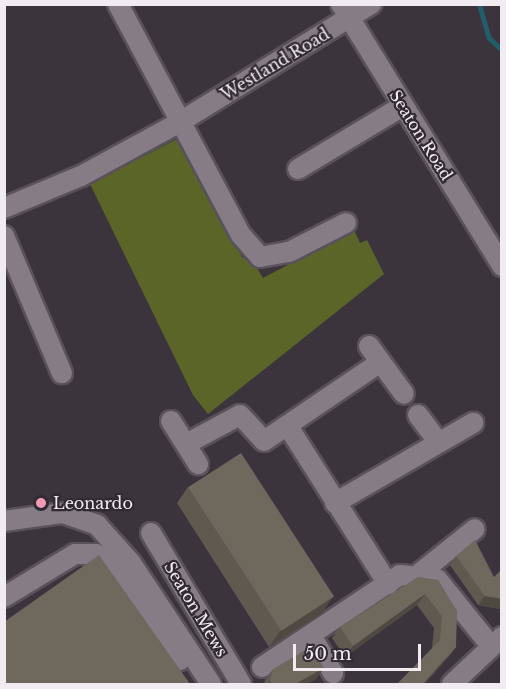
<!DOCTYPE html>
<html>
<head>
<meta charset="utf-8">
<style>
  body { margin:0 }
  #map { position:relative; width:506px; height:689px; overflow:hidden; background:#3c343d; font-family:"Libre Baskerville",serif }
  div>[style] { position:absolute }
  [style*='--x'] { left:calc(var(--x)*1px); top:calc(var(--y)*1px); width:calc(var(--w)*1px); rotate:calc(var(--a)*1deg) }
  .green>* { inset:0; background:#5c6528 }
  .stream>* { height:5px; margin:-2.5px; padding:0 2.5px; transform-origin:2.5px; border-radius:2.5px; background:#215d6b }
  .roads { filter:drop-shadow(2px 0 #59525a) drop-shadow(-2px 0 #59525a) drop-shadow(0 2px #59525a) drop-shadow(0 -2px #59525a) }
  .minor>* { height:20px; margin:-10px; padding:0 10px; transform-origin:10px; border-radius:10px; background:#857c86 }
  .wall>* { inset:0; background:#5f5950 }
  .shaded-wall>* { inset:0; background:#4e4941 }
  .building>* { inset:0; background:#6f685d; transform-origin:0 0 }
  .dots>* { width:16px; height:16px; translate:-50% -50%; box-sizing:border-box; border:3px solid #322a33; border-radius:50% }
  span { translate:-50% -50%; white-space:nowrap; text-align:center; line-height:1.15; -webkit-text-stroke:4.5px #322a33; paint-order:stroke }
  .street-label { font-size:16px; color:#f1ecf2 }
  .poi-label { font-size:16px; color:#f1ecf2 }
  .left { translate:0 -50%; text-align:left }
  .frame { position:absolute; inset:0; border:6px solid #f1ecf2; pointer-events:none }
  .scale { position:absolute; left:293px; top:644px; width:128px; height:27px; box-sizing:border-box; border:3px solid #f1ecf2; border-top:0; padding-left:8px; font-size:18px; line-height:21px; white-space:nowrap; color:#f1ecf2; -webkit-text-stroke:4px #322a33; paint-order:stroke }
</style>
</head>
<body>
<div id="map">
  <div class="green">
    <i style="clip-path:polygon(177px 139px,242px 257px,254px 263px,263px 278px,354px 230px,360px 243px,367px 240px,384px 274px,208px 414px,193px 395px,90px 184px)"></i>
  </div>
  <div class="stream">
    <i style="--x:479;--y:4;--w:35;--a:74"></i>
    <i style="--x:489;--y:38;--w:18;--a:43"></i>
  </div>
  <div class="roads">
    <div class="minor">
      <i style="--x:118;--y:4;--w:262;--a:62"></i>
      <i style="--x:241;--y:235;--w:29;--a:49"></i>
      <i style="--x:260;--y:257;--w:29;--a:-10"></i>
      <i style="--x:289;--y:252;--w:64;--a:-27"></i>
      <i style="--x:341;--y:4;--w:308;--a:58.4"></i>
      <i style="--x:298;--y:169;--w:122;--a:-31"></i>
      <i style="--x:4;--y:208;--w:83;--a:-22.6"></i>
      <i style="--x:81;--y:176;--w:113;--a:-28.6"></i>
      <i style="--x:180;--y:122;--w:225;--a:-31.7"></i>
      <i style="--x:4;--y:236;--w:149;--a:67.1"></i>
      <i style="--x:369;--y:346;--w:59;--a:53.9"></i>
      <i style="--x:418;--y:415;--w:31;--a:53"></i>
      <i style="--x:171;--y:421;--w:51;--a:57.9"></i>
      <i style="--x:289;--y:428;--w:185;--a:57.6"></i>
      <i style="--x:186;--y:444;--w:61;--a:-28.2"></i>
      <i style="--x:240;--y:415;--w:35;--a:47"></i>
      <i style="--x:264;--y:441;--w:139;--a:-34.1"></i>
      <i style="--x:335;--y:503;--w:160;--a:-30.1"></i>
      <i style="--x:4;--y:521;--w:60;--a:-7.7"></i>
      <i style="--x:63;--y:513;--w:36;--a:19"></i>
      <i style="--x:97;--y:525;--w:51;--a:48.2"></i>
      <i style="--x:131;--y:563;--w:145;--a:56.5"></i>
      <i style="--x:151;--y:533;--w:176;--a:59.2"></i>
      <i style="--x:420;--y:573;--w:70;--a:-38.7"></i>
      <i style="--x:4;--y:597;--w:83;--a:-31.2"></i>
      <i style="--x:75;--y:554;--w:21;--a:0"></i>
      <i style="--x:96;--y:554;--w:31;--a:40"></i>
      <i style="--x:120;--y:574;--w:105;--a:55.1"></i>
      <i style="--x:312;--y:637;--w:42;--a:59.7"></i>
      <i style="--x:262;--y:667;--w:166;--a:-33.7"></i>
      <i style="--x:400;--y:575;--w:37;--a:6"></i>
      <i style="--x:437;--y:579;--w:86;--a:51.1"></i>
      <i style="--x:452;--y:684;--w:69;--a:-43.2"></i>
    </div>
  </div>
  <div class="wall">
    <i style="clip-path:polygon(188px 487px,322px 613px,269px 647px,177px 503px)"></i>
    <i style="clip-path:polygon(456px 556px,500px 609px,478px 605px,450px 565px)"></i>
    <i style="clip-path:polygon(438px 580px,456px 647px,448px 658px,432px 648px,434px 628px,417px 605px,345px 657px,332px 638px,340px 627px)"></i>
    <i style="clip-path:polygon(324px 668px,316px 679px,306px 684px,264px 684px,265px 680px,273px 669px)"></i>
  </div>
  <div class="shaded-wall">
    <i style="clip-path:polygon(425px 594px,417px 605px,345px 657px,353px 646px)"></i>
    <i style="clip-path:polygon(485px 596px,501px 599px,501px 607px,500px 609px,478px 605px)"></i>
    <i style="clip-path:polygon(333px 597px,322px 613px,269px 647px,280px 631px)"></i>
    <i style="clip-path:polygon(456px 647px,448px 658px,425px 684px,423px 684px)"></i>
    <i style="clip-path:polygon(324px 668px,316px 679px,306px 684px,295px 684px)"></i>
  </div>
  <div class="building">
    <i style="left:241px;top:453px;width:171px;height:63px;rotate:57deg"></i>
    <i style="clip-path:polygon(475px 540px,494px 577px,501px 570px,501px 599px,485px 596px,456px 556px)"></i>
    <i style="clip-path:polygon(99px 555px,190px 684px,4px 684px,4px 622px)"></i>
    <i style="clip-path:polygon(418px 577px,438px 580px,457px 611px,456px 647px,423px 684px,397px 684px,440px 640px,442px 616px,425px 594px,353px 646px,340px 627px)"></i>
    <i style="clip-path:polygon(311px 647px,324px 668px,295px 684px,273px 684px,270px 680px,273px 669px)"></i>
  </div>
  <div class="dots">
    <i style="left:41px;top:503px;background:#f09ab7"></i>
  </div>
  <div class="street-label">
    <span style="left:275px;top:64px;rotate:-31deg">Westland Road</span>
    <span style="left:421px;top:135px;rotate:58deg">Seaton Road</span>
    <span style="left:196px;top:609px;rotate:59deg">Seaton Mews</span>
  </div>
  <div class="poi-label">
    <span class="left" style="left:53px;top:503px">Leonardo</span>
  </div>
  <div class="frame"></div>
  <div class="scale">50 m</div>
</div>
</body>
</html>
